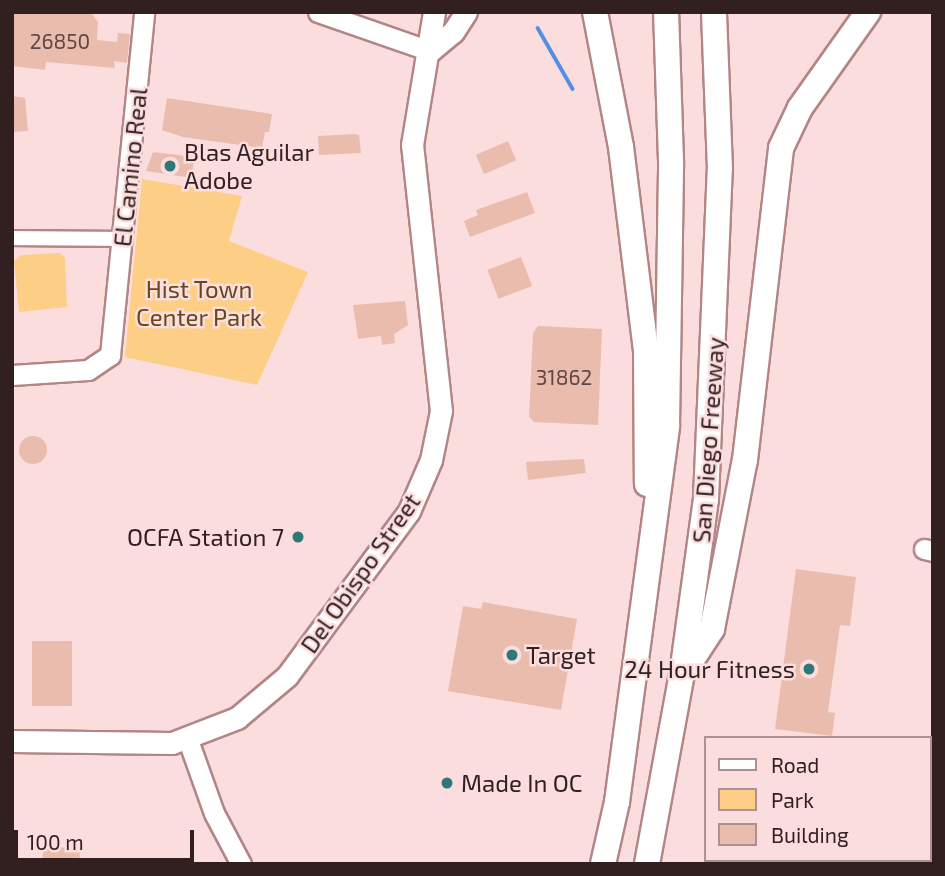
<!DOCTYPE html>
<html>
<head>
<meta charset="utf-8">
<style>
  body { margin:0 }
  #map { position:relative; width:945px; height:876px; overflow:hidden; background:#fbdddd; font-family:"Exo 2",sans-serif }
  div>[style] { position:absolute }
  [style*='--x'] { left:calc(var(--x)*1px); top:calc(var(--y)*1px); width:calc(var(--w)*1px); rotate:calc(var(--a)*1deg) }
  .green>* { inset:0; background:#fcce86 }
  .stream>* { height:3.5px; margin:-1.75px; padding:0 1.75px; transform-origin:1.75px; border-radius:1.75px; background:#548ee3 }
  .building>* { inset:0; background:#e9bcae; transform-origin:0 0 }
  .round { border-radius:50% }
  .roads { filter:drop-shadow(2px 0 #b38686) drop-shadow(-2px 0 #b38686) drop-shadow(0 2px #b38686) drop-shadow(0 -2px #b38686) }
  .street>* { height:14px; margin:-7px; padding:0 7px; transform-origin:7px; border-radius:7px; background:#fff }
  .secondary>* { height:19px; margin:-9.5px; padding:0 9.5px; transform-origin:9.5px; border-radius:9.5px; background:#fff }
  .primary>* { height:21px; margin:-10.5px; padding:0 10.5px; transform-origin:10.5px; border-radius:10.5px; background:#fff }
  .highway>* { height:24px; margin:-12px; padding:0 12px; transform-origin:12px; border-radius:12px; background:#fff }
  .dots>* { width:19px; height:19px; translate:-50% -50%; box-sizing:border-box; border:4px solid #fbdddd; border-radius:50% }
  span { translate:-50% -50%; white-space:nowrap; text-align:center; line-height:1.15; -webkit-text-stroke:5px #fbdddd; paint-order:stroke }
  .number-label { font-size:21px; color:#604744 }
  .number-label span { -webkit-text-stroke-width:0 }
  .poi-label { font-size:24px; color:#322020 }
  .left { translate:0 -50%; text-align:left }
  .right { translate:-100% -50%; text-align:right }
  .street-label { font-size:24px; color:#322020 }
  .park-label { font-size:24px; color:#62481d }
  .frame { position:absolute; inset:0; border:14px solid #322020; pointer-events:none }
  .legend { position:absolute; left:704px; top:736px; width:228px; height:126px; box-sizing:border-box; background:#fbdddd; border:2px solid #ab9191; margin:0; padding:9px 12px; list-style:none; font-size:21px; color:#322020 }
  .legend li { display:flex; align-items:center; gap:14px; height:35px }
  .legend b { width:35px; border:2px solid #ab9191 }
  .scale { position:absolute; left:14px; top:830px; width:180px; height:32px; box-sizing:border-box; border:4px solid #322020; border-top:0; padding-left:9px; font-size:21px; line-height:24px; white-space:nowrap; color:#322020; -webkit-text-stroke:5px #fbdddd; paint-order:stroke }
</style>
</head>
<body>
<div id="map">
  <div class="green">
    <i style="clip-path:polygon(142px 179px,242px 196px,229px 241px,308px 272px,257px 385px,125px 357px)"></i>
    <i style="clip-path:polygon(60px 253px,65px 258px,67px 307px,19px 312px,14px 261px,21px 255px)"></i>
  </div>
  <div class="stream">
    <i style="--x:538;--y:28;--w:70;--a:60.2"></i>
  </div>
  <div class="building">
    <i style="clip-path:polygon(12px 12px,91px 12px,98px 22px,97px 40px,117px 42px,118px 33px,130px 34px,127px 63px,114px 61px,115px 68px,46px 62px,45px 70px,12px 66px)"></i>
    <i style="clip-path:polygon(12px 96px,25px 98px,28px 131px,12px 132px)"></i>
    <i style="clip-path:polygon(167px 98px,272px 114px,269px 132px,265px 132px,262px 148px,183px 137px,162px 130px)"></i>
    <i style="clip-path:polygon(354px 134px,359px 135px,361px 153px,319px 155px,318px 136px)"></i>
    <i style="left:508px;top:141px;width:21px;height:35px;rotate:67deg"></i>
    <i style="clip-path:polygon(153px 152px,194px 157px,192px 178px,146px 171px)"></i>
    <i style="clip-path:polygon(527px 192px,535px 213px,470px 237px,464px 221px,478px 215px,476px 210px)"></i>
    <i style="left:521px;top:257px;width:31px;height:36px;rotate:69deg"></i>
    <i style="clip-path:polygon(405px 301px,408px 325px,394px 334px,395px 343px,382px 345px,381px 336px,358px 339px,353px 305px)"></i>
    <i style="clip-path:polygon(538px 326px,602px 329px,598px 425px,534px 422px,529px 417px,533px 333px)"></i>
    <i class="round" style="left:19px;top:436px;width:28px;height:28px"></i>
    <i style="clip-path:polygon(584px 459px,586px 473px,528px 480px,526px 462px)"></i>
    <i style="clip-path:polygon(796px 569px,856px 577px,850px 626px,840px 625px,828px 712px,835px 713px,832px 736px,775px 729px)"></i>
    <i style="clip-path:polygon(483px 602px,577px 619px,561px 710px,448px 691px,463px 606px,481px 609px)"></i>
    <i style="left:32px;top:641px;width:40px;height:65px"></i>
    <i style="left:43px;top:847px;width:37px;height:13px;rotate:2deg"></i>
  </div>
  <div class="roads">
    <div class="street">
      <i style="--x:12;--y:238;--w:110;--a:0.5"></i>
      <i style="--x:929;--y:819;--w:4;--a:-27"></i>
      <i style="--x:852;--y:864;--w:7;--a:-34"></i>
    </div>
    <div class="secondary">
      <i style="--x:318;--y:12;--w:119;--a:19.2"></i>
      <i style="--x:12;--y:375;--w:76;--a:-3.8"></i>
      <i style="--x:88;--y:370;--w:27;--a:-34"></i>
      <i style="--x:110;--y:355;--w:345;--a:-84.3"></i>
      <i style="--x:924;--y:549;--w:9;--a:13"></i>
      <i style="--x:188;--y:740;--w:77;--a:70.4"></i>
      <i style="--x:214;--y:813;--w:58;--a:62.1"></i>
    </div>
    <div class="primary">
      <i style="--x:430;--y:51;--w:30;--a:-40"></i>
      <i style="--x:453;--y:32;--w:24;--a:-57"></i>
      <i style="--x:12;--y:741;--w:160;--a:0.7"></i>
      <i style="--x:172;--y:743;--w:70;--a:-21"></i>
      <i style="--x:237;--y:718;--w:65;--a:-40"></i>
      <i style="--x:287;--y:676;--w:205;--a:-53.5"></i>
      <i style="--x:409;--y:511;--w:56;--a:-66.7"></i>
      <i style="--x:431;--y:460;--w:50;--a:-78.5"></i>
      <i style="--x:441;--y:411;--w:268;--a:-96.2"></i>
      <i style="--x:412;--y:145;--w:135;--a:-80.6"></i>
    </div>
    <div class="highway">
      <i style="--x:595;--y:12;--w:137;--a:79.1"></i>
      <i style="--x:621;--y:147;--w:207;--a:83"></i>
      <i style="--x:646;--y:352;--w:132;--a:89.6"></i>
      <i style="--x:686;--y:669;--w:48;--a:-57"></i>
      <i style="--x:712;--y:629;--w:172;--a:-79"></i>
      <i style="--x:745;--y:460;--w:314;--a:-83.4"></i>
      <i style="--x:781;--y:148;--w:44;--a:-64.6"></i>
      <i style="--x:800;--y:108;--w:118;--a:-54.7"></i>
      <i style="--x:603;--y:864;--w:64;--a:-77.3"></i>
      <i style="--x:617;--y:802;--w:380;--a:-82.4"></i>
      <i style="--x:667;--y:425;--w:264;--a:-89.1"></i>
      <i style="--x:671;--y:161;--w:149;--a:-91.9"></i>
      <i style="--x:647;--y:864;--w:193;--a:-79.6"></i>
      <i style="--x:682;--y:674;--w:177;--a:-82.2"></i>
      <i style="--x:706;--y:499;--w:330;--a:-87.6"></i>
      <i style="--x:720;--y:169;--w:157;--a:-92.2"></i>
    </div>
  </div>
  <div class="dots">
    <i style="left:170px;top:166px;background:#2f787a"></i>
    <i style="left:298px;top:537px;background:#2f787a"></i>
    <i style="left:512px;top:655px;background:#2f787a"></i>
    <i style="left:809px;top:669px;background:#2f787a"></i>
    <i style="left:447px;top:783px;background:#2f787a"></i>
  </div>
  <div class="number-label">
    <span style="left:60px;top:41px">26850</span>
    <span style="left:564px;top:377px">31862</span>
  </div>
  <div class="poi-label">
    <span class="left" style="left:184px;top:166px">Blas Aguilar<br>Adobe</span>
    <span class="right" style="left:284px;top:537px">OCFA Station 7</span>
    <span class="left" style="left:526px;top:655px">Target</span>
    <span class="right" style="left:795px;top:669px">24 Hour Fitness</span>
    <span class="left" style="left:461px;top:783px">Made In OC</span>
  </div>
  <div class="street-label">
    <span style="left:130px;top:167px;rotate:-84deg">El Camino Real</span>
    <span style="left:708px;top:440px;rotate:-86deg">San Diego Freeway</span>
    <span style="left:360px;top:573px;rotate:-55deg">Del Obispo Street</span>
  </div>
  <div class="park-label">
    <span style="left:199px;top:303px">Hist Town<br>Center Park</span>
  </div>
  <div class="frame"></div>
  <ul class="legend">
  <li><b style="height:9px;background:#fff"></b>Road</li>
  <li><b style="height:19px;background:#fcce86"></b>Park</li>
  <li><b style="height:19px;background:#e9bcae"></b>Building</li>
  </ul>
  <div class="scale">100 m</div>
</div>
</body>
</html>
